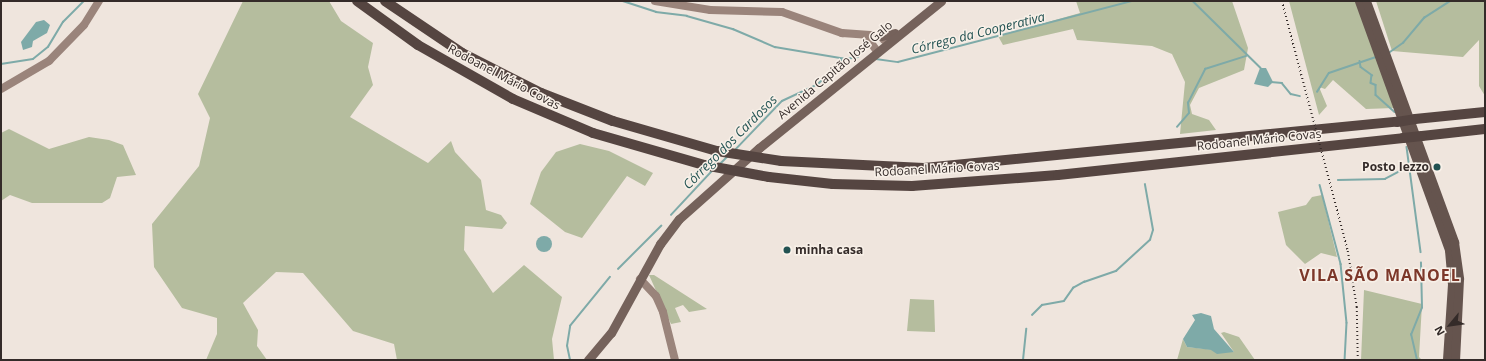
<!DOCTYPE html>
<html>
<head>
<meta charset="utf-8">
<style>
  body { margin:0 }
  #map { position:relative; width:1486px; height:361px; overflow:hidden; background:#efe5dd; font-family:"Open Sans",sans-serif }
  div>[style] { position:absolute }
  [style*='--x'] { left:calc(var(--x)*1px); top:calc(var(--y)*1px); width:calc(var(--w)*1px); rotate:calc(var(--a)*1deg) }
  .green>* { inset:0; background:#b5bd9e }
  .water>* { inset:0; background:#7eaaa8 }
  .round { border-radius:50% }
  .stream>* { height:1.5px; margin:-0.75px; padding:0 0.75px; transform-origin:0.75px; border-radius:0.75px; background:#7eaaa8 }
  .secondary>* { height:8px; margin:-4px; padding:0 4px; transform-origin:4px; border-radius:4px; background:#9a847b }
  .primary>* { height:9px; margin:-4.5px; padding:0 4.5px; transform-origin:4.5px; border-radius:4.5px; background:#75625b }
  .trunk>* { height:9px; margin:-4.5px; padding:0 4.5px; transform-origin:4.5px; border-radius:4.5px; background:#65544e }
  .motorway>* { height:10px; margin:-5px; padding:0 5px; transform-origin:5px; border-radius:5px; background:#554541 }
  .rail>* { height:1.5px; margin-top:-0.75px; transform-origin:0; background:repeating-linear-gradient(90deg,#342b29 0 1px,transparent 0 4px) }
  .motorway-bridge>* { height:10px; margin:-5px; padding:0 5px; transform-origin:5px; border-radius:5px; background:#554541 }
  .dots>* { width:11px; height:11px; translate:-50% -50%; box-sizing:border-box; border:2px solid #f8f0e8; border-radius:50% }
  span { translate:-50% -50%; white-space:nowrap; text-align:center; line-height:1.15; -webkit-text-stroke:3px #f8f0e8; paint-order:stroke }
  .street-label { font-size:12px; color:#342b29 }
  .poi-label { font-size:12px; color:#342b29; font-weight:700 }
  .right { translate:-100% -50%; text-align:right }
  .left { translate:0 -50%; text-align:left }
  .water-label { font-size:13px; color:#225252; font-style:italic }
  .district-label { font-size:16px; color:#7c3729; font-weight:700; letter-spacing:1px }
  .frame { position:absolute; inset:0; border:2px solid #342b29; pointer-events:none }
  .north { position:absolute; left:1430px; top:305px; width:40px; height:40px; -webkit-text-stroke:3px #f8f0e8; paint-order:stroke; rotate:241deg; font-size:11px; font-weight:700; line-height:16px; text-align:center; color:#342b29 }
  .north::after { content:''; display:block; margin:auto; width:14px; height:18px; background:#342b29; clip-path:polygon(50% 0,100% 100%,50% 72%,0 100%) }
</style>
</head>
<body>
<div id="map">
  <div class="green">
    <i style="clip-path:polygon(243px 1px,329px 1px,341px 21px,373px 43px,368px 67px,373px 85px,350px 117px,428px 163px,451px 141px,455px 152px,481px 180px,486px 210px,501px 215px,507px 223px,502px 229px,465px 226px,464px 250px,493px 293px,524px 265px,562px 297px,552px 339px,554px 360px,397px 360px,394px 344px,353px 331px,303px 273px,276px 272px,243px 303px,258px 330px,257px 346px,267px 360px,206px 360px,217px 334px,217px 318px,182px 308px,154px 267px,152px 224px,199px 166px,210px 118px,198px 94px)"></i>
    <i style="clip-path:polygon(1076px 1px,1232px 1px,1248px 48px,1244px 70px,1199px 88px,1190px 105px,1192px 114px,1209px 120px,1216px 130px,1180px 134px,1185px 82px,1172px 54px,1152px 46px,1077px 40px,1073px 29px,1003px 45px,998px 36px,1080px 13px)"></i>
    <i style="clip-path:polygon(1289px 1px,1356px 1px,1394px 108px,1366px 109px,1333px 80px,1325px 89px,1319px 87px,1327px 106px,1319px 115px)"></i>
    <i style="clip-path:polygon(1376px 1px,1485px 1px,1485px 96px,1479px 86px,1479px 40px,1463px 57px,1392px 51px)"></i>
    <i style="clip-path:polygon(9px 129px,49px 149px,89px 137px,109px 140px,123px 145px,136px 175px,117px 177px,110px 198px,102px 203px,32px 203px,10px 195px,1px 201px,1px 133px)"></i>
    <i style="clip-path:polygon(580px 144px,609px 151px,653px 173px,645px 186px,627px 176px,582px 238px,565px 232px,530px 204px,541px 172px,556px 152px)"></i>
    <i style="clip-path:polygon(1322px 195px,1337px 257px,1321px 253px,1305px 264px,1286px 245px,1278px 212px,1306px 205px,1312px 197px)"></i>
    <i style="clip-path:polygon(649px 275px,654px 275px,707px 309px,689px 312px,683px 305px,675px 308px,681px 322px,671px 324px)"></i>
    <i style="clip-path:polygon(1364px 290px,1422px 304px,1419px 357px,1422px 360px,1361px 360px)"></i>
    <i style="clip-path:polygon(910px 299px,934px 300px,935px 332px,907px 331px)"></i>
    <i style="clip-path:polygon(1224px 332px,1239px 337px,1255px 360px,1177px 360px,1183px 339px,1187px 347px,1234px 352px,1221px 333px)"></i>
  </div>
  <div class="water">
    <i style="clip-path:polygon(44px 20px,50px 25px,47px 33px,33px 41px,32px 47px,23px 50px,21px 42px,36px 22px)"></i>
    <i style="clip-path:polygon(1260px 68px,1266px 68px,1273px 82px,1268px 87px,1254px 84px)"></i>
    <i class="round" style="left:536px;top:236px;width:16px;height:16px"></i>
    <i style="clip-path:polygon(1201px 313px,1211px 316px,1214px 329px,1234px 352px,1217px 354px,1211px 350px,1187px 347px,1183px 339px,1195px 320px,1192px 315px)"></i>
  </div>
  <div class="stream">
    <i style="--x:623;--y:1;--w:35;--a:18"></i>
    <i style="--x:656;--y:12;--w:31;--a:7"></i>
    <i style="--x:687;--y:16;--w:48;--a:15.8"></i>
    <i style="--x:733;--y:29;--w:46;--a:23.2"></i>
    <i style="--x:775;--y:47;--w:72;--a:9.6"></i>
    <i style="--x:846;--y:59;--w:12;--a:-9"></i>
    <i style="--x:1193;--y:1;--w:95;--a:44.6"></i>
    <i style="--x:1390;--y:52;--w:16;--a:-35"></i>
    <i style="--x:1403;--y:43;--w:33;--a:-50"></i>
    <i style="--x:1424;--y:18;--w:31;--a:-33"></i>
    <i style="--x:876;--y:59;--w:22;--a:8"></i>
    <i style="--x:898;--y:62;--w:242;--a:-14.6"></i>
    <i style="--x:1360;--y:61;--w:6;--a:81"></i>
    <i style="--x:1361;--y:67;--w:14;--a:36"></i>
    <i style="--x:1372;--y:75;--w:8;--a:97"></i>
    <i style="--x:1371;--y:83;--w:5;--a:22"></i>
    <i style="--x:1376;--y:85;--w:10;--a:90"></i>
    <i style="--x:1376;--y:95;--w:25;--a:42"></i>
    <i style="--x:1;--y:64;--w:32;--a:-9"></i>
    <i style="--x:33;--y:59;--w:19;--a:-39"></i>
    <i style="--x:48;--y:47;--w:29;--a:-59"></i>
    <i style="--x:63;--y:22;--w:30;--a:-45"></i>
    <i style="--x:1271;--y:82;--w:11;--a:5"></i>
    <i style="--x:1282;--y:83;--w:14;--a:51"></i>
    <i style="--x:1291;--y:94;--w:9;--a:13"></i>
    <i style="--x:1317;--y:92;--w:22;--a:-58"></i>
    <i style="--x:1329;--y:73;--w:50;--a:-18.8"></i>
    <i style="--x:1177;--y:127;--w:18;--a:-49"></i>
    <i style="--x:1189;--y:113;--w:10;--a:-96"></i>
    <i style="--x:1188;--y:103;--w:38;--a:-63"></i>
    <i style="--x:1205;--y:69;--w:43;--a:-17.6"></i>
    <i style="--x:1407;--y:147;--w:106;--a:82.4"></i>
    <i style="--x:736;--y:149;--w:66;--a:-46.2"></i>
    <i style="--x:782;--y:101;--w:40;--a:-25"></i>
    <i style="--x:818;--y:84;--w:35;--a:-45"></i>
    <i style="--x:720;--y:164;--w:10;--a:-45"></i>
    <i style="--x:1338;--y:180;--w:47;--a:-1.2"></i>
    <i style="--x:1385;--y:179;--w:26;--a:-28"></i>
    <i style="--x:1320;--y:185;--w:82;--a:75.1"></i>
    <i style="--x:1341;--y:264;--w:59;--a:84.2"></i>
    <i style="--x:1347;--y:323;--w:37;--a:93"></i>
    <i style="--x:671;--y:215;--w:60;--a:-47"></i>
    <i style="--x:618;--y:269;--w:61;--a:-45"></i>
    <i style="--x:1032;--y:315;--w:14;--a:-45"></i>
    <i style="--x:1042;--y:305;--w:22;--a:-10"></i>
    <i style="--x:1064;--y:301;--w:16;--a:-55"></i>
    <i style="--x:1073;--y:288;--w:13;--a:-29"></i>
    <i style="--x:1084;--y:282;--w:34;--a:-19"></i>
    <i style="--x:1116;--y:271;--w:46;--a:-42.4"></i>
    <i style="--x:1150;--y:240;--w:10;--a:-73"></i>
    <i style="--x:1153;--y:230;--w:46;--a:-100.1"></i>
    <i style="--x:570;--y:360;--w:14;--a:-102"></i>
    <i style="--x:567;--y:346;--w:20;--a:-81"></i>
    <i style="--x:570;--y:326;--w:63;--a:-50.8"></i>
    <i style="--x:1023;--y:360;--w:31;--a:-84"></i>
    <i style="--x:1417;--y:360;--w:26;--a:-103"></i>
    <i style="--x:1411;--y:335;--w:29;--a:-68"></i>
    <i style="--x:1422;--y:308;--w:45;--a:-91.3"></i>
  </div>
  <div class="secondary">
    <i style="--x:655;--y:1;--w:56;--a:9.3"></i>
    <i style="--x:710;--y:10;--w:72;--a:1.6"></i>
    <i style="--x:782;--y:12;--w:64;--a:19.3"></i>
    <i style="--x:842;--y:33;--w:39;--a:4"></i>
    <i style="--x:881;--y:36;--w:5;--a:53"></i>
    <i style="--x:867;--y:37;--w:16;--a:55"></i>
    <i style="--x:1;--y:89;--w:56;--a:-30.3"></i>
    <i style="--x:49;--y:61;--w:50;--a:-45.8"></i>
    <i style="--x:84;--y:25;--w:28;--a:-58"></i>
    <i style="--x:640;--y:279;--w:23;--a:47"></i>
    <i style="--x:656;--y:296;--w:17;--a:66"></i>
    <i style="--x:663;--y:312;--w:49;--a:76"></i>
  </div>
  <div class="primary">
    <i style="--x:881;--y:36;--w:14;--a:-12"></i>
    <i style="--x:588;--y:360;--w:35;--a:-50"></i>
    <i style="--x:611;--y:333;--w:102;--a:-61.2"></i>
    <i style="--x:660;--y:244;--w:31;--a:-53"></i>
    <i style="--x:679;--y:219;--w:107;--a:-41.6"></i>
    <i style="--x:759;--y:148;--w:234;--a:-38.9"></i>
  </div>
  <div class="trunk">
    <i style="--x:1359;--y:1;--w:265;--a:70.1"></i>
    <i style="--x:1449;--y:250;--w:34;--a:85"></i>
    <i style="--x:1452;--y:284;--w:76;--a:93.8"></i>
    <i style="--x:1366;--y:1;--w:257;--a:69.9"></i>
    <i style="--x:1454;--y:242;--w:37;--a:82"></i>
    <i style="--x:1459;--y:279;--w:81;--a:92.8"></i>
  </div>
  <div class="motorway">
    <i style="--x:357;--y:1;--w:75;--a:35.8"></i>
    <i style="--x:418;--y:45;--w:109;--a:29.6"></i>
    <i style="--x:513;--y:99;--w:87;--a:23"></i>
    <i style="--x:593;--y:133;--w:116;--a:16.1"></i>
    <i style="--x:385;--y:1;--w:93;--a:34"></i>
    <i style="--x:462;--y:53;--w:89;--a:26.9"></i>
    <i style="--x:541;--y:93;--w:77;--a:21.3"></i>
    <i style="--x:613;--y:121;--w:108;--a:16.1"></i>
    <i style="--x:1415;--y:119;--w:70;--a:-5.7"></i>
    <i style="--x:1422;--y:136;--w:63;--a:-6.3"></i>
    <i style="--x:781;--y:161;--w:143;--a:2.8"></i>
    <i style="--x:924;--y:168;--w:475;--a:-5.6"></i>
    <i style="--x:769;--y:177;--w:64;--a:6.2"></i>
    <i style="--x:833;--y:184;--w:79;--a:1.5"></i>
    <i style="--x:912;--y:186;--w:146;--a:-4.3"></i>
    <i style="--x:1058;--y:175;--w:347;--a:-6.1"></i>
  </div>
  <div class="rail">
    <i style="--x:1282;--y:1;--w:259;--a:75.2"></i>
    <i style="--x:1348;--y:251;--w:57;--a:80.9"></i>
    <i style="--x:1357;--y:307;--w:53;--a:88.9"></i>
  </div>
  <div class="motorway-bridge">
    <i style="--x:1397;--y:122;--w:18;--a:-9"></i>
    <i style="--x:1403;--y:138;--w:19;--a:-6"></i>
    <i style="--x:717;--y:151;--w:65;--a:8.9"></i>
    <i style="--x:704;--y:165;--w:66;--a:10.5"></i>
  </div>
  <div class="dots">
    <i style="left:1437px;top:167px;background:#225252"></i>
    <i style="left:787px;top:250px;background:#225252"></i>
  </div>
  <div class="street-label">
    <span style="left:835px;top:70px;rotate:-40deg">Avenida Capitão José Galo</span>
    <span style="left:504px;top:77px;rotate:28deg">Rodoanel Mário Covas</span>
    <span style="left:1259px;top:140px;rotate:-6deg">Rodoanel Mário Covas</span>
    <span style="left:937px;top:169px;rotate:-3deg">Rodoanel Mário Covas</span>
  </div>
  <div class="poi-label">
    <span class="right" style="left:1429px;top:167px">Posto Iezzo</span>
    <span class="left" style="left:795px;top:250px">minha casa</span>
  </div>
  <div class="water-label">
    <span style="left:978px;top:33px;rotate:-14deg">Córrego da Cooperativa</span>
    <span style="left:730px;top:142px;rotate:-45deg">Córrego dos Cardosos</span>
  </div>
  <div class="district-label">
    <span style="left:1380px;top:275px">VILA SÃO MANOEL</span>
  </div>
  <div class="frame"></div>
  <div class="north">N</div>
</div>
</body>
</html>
